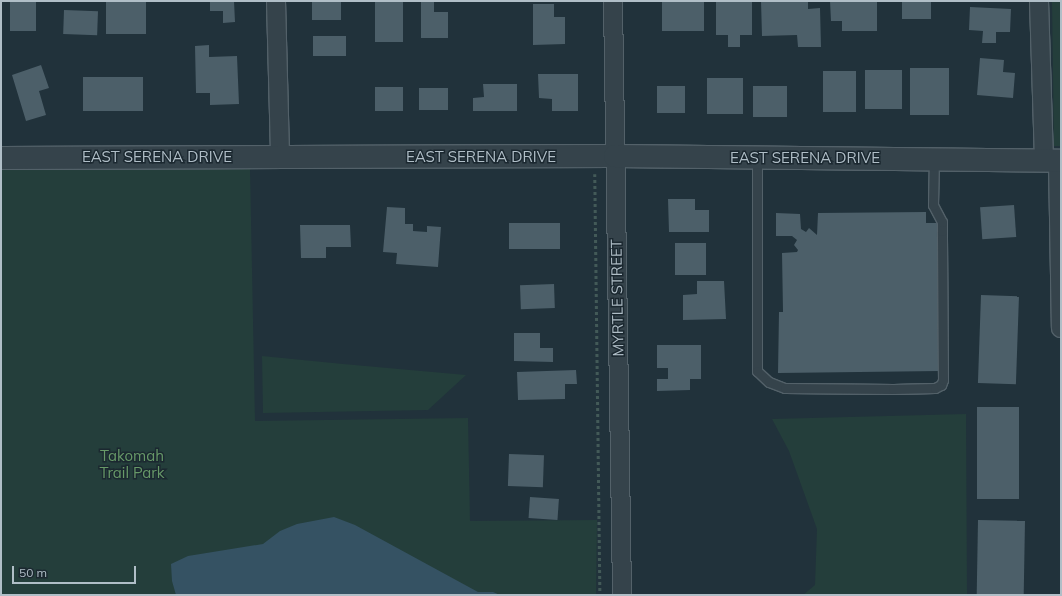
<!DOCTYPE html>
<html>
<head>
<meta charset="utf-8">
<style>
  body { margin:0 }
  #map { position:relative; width:1062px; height:596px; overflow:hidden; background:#21323b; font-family:Mulish,sans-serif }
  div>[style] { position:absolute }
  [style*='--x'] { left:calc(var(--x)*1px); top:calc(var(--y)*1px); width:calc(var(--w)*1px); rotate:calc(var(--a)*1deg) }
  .green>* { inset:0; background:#243e3b }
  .water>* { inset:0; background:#355263 }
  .building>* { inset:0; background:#4c5f69; transform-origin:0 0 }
  .path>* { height:2.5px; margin-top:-1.25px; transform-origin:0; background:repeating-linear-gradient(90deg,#435a58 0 3px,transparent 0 6px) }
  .roads { filter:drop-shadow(1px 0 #536169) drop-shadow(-1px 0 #536169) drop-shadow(0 1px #536169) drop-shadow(0 -1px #536169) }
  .service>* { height:9px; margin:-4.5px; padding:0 4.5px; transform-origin:4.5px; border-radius:4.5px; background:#35434b }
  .minor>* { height:18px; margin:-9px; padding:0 9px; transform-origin:9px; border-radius:9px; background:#35434b }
  .tertiary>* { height:22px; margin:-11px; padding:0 11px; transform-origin:11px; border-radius:11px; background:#35434b }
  span { translate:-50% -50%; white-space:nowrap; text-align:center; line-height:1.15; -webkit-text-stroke:3px #1b2830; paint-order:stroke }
  .street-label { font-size:15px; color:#b0bec7 }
  .park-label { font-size:15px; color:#679968 }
  .frame { position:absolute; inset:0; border:2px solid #b0bec7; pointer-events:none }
  .scale { position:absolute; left:12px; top:566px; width:124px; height:18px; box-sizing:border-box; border:2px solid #b0bec7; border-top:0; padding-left:5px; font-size:12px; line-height:14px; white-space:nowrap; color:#b0bec7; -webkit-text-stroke:3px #1b2830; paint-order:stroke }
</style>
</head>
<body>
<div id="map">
  <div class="green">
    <i style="clip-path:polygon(1052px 1px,1061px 1px,1061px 146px,1054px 146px)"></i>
    <i style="clip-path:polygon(1px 168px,250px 168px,255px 421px,468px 418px,470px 521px,597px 520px,596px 595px,1px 595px)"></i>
    <i style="clip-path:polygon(262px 356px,343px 364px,466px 375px,428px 410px,263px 413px)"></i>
    <i style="clip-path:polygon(966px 414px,967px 595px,803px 595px,815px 585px,817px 529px,789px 451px,772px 419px)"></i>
  </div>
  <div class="water">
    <i style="clip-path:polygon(334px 517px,355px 525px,478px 592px,493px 592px,500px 595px,176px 595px,172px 581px,171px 564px,188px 556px,263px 544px,280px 531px,297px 524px)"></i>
  </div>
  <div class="building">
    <i style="left:10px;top:1px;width:26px;height:30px"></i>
    <i style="left:106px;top:1px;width:40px;height:33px"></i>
    <i style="clip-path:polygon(210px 1px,234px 1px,235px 22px,223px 23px,223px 11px,210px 11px)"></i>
    <i style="left:312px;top:1px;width:29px;height:19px"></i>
    <i style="left:375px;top:1px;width:28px;height:41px"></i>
    <i style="clip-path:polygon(421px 1px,434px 1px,434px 12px,448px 12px,448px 38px,421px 38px)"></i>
    <i style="clip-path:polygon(716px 1px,752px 1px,752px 35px,740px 35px,740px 47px,728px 47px,728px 35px,716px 35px)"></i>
    <i style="clip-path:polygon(761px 1px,808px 1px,808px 9px,820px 8px,821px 47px,798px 47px,797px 35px,762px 36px)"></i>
    <i style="clip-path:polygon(830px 1px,877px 1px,877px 31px,842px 31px,842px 21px,831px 21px)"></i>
    <i style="left:902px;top:1px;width:29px;height:18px"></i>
    <i style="left:662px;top:2px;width:42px;height:29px"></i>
    <i style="clip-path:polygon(533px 4px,554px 4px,554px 17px,565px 17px,565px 44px,533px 45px)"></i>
    <i style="clip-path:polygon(970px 7px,1011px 9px,1010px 32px,996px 32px,996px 43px,982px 43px,983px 31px,969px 30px)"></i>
    <i style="left:64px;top:10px;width:34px;height:24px;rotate:2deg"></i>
    <i style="left:313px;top:36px;width:33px;height:20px"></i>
    <i style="clip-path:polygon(209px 45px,209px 57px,237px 56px,239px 104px,210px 105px,210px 93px,196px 93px,195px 46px)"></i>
    <i style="clip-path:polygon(980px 58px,1004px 60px,1003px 72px,1015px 73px,1013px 98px,977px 95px)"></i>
    <i style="clip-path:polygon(41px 65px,49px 88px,39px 91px,46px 115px,26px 121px,12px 75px)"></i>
    <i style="left:910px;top:68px;width:39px;height:47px"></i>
    <i style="left:865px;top:70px;width:37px;height:39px"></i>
    <i style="left:823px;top:71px;width:33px;height:41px"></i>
    <i style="clip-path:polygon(538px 74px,578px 74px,578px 111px,552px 111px,552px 99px,539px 98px)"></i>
    <i style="left:83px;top:77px;width:60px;height:34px"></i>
    <i style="left:707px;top:78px;width:36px;height:36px"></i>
    <i style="clip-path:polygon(483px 84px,517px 84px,517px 111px,473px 111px,473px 98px,484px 97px)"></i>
    <i style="left:657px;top:86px;width:28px;height:27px"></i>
    <i style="left:753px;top:86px;width:34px;height:31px"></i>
    <i style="left:375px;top:87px;width:28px;height:24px"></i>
    <i style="left:448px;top:88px;width:22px;height:29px;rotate:90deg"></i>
    <i style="clip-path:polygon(668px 199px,695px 199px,695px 210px,709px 210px,709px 232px,669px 232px)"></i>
    <i style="left:1014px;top:205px;width:32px;height:34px;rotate:86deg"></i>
    <i style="clip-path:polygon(387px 207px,405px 208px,405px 224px,413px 224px,413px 231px,427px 232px,427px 226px,441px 227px,438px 267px,396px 264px,397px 253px,383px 252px)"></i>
    <i style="clip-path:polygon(926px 212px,926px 223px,937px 223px,940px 371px,778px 373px,779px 312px,783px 312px,782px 253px,797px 252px,798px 250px,794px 245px,797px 240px,792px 236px,776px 236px,776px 213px,800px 214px,801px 229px,806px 232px,809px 228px,817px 235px,818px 213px)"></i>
    <i style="left:560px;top:223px;width:26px;height:51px;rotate:90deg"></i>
    <i style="clip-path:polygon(300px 225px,350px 225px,351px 247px,326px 247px,326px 258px,301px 258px)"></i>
    <i style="left:706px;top:243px;width:32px;height:31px;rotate:90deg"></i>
    <i style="clip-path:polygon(697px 281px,724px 281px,726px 319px,683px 320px,683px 295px,697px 294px)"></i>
    <i style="left:554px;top:284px;width:24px;height:34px;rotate:88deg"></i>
    <i style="left:981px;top:295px;width:38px;height:88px;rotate:2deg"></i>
    <i style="clip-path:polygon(514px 333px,540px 333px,540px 348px,553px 348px,553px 362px,514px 361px)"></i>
    <i style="clip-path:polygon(657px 345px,701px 345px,701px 379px,690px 379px,690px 390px,657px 391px,657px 379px,668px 379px,668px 368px,657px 368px)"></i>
    <i style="clip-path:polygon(576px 370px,577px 384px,565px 384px,565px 399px,518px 400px,517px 372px)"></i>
    <i style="left:977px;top:407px;width:42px;height:92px"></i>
    <i style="left:509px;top:454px;width:35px;height:32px;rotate:2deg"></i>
    <i style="left:530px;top:497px;width:29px;height:21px;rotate:4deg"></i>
    <i style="left:978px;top:520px;width:47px;height:74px;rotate:1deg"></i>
  </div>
  <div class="path">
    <i style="--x:595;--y:174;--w:421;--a:89.3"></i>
  </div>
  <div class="roads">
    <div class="service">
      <i style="--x:757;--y:157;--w:214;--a:90"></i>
      <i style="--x:757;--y:371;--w:16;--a:43"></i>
      <i style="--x:769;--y:382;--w:17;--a:21"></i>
      <i style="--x:785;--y:388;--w:108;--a:0.5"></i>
      <i style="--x:893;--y:389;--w:42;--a:-1.4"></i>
      <i style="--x:935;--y:388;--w:7;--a:-27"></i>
      <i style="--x:941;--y:385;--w:5;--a:-68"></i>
      <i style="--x:943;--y:380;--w:149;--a:-90.4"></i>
      <i style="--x:942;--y:231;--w:9;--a:-90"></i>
      <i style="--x:942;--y:222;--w:19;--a:-118"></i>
      <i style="--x:933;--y:205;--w:46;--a:-88.8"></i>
    </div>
    <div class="minor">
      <i style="--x:276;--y:1;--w:156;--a:88.5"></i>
      <i style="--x:613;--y:1;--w:594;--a:89.13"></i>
      <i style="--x:1039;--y:1;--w:160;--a:88.2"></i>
      <i style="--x:1058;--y:161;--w:167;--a:89"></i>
    </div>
    <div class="tertiary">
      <i style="--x:1;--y:158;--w:614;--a:-0.19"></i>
      <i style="--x:615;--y:156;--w:446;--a:0.6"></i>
    </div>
  </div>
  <div class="street-label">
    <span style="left:157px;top:157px">EAST SERENA DRIVE</span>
    <span style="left:481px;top:157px">EAST SERENA DRIVE</span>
    <span style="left:805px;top:158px">EAST SERENA DRIVE</span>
    <span style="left:617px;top:298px;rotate:-91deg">MYRTLE STREET</span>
  </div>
  <div class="park-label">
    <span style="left:132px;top:464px">Takomah<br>Trail Park</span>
  </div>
  <div class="frame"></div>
  <div class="scale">50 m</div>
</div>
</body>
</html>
